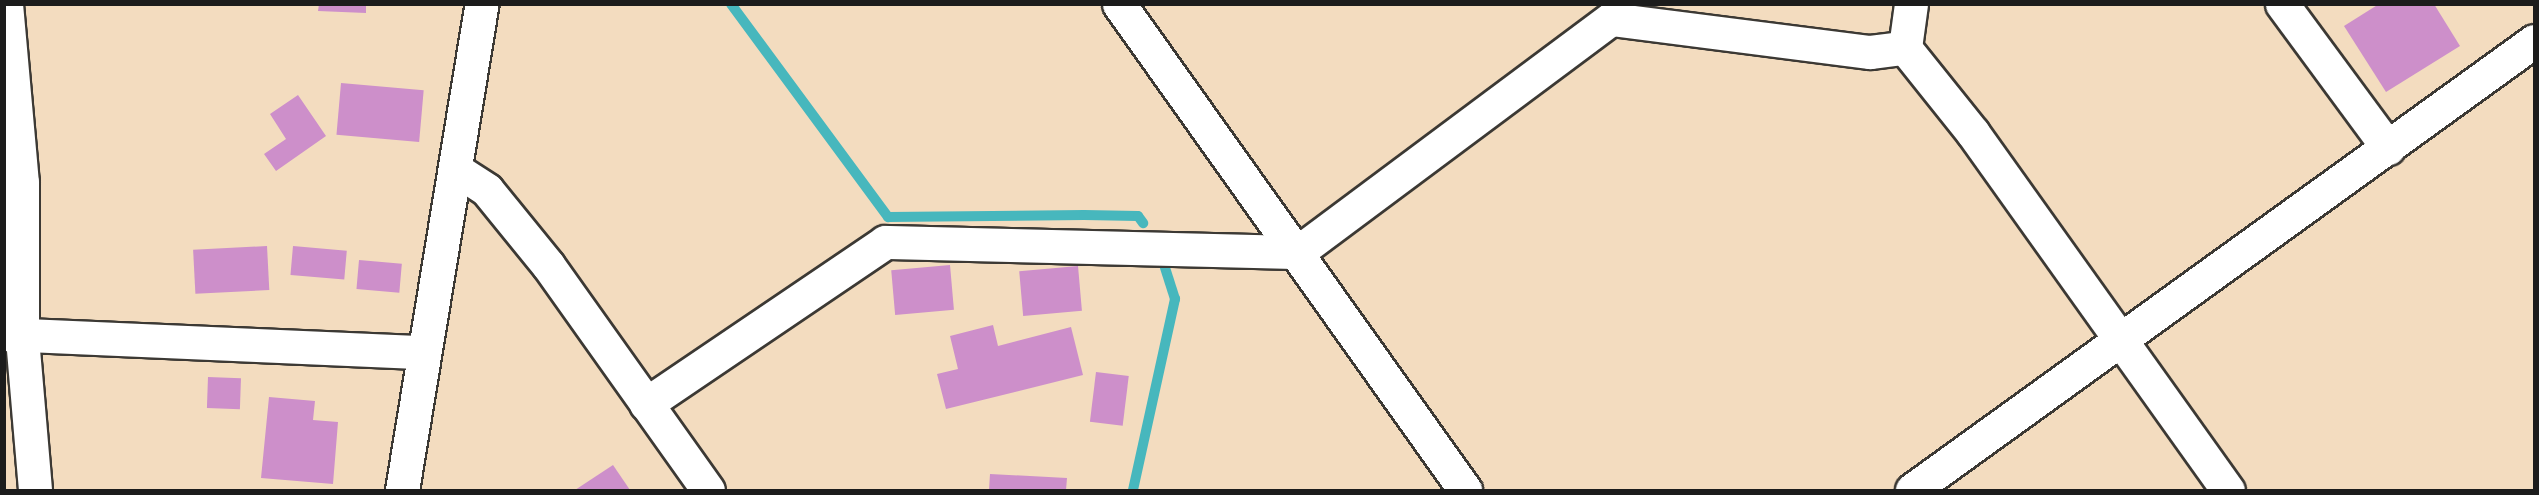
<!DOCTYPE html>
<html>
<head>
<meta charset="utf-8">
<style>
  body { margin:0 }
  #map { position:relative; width:2539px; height:495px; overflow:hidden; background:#f3dcbf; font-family:"Libre Caslon Text",serif }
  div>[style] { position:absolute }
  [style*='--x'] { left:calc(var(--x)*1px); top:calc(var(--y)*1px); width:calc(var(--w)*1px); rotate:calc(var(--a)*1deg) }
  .stream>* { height:10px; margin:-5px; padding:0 5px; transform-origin:5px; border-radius:5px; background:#47b7bd }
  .building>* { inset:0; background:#cd8fca; transform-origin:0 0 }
  .roads { filter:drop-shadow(2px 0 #3c3934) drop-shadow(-2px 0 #3c3934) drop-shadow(0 2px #3c3934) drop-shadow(0 -2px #3c3934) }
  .minor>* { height:33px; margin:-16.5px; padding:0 16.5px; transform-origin:16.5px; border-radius:16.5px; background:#fff }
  span { translate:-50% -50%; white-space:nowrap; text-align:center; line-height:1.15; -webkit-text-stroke:6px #f6f6f2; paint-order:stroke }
  .frame { position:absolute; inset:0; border:6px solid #1c1c1c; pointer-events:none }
</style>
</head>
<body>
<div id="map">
  <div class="stream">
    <i style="--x:731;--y:4;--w:265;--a:53.6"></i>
    <i style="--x:888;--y:217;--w:196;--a:-0.6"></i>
    <i style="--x:1084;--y:215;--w:54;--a:1.1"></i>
    <i style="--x:1138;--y:216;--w:9;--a:54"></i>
    <i style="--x:1133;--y:490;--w:196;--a:-77.6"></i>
    <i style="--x:1175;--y:299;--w:46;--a:-107.7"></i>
  </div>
  <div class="building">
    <i style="clip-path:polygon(319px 4px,366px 4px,366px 13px,318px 11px)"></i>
    <i style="clip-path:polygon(2379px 4px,2434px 4px,2460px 46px,2386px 92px,2344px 26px)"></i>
    <i style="left:341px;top:83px;width:83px;height:52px;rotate:5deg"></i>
    <i style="clip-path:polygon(298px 95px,326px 136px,276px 171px,264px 154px,286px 139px,270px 114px)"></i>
    <i style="left:267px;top:246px;width:44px;height:74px;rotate:87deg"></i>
    <i style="left:293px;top:246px;width:54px;height:29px;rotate:5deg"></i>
    <i style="left:359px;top:260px;width:43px;height:29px;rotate:5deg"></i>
    <i style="left:950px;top:265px;width:45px;height:59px;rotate:85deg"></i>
    <i style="left:1078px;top:266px;width:45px;height:59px;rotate:85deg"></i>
    <i style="clip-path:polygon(993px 325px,998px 346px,1071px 327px,1083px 375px,946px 409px,937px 374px,958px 369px,950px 336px)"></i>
    <i style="left:1096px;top:372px;width:33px;height:50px;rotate:7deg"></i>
    <i style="left:208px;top:377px;width:33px;height:31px;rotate:2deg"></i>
    <i style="clip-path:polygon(269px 397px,315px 401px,313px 420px,338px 422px,333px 484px,261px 478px)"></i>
    <i style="clip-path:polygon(613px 465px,630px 490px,575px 490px)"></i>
    <i style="clip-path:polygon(990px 474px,1067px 478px,1066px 490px,989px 490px)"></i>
  </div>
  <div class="roads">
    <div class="minor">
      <i style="--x:6;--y:4;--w:179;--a:84.9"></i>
      <i style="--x:22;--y:182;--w:156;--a:90"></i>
      <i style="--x:22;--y:338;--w:153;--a:85.1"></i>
      <i style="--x:1119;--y:4;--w:597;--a:54.55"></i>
      <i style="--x:1911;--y:4;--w:44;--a:97.8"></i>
      <i style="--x:1905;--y:48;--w:109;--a:51.3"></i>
      <i style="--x:1973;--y:133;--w:439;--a:54.5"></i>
      <i style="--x:2282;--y:4;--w:179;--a:53.6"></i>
      <i style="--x:455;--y:169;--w:38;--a:33"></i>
      <i style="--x:487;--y:190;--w:97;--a:50.9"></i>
      <i style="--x:548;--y:265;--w:276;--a:54.6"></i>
      <i style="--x:4;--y:334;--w:420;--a:2.5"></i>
      <i style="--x:646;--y:404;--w:289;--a:-34.1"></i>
      <i style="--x:885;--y:242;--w:413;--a:1.4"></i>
      <i style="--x:1298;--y:252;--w:390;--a:-36.7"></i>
      <i style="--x:1611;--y:19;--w:261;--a:7.3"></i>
      <i style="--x:1870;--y:52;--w:35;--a:-7"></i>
      <i style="--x:402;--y:490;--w:493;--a:-80.7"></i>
      <i style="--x:1912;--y:490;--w:767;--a:-35.82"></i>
    </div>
  </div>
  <div class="frame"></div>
</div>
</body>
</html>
